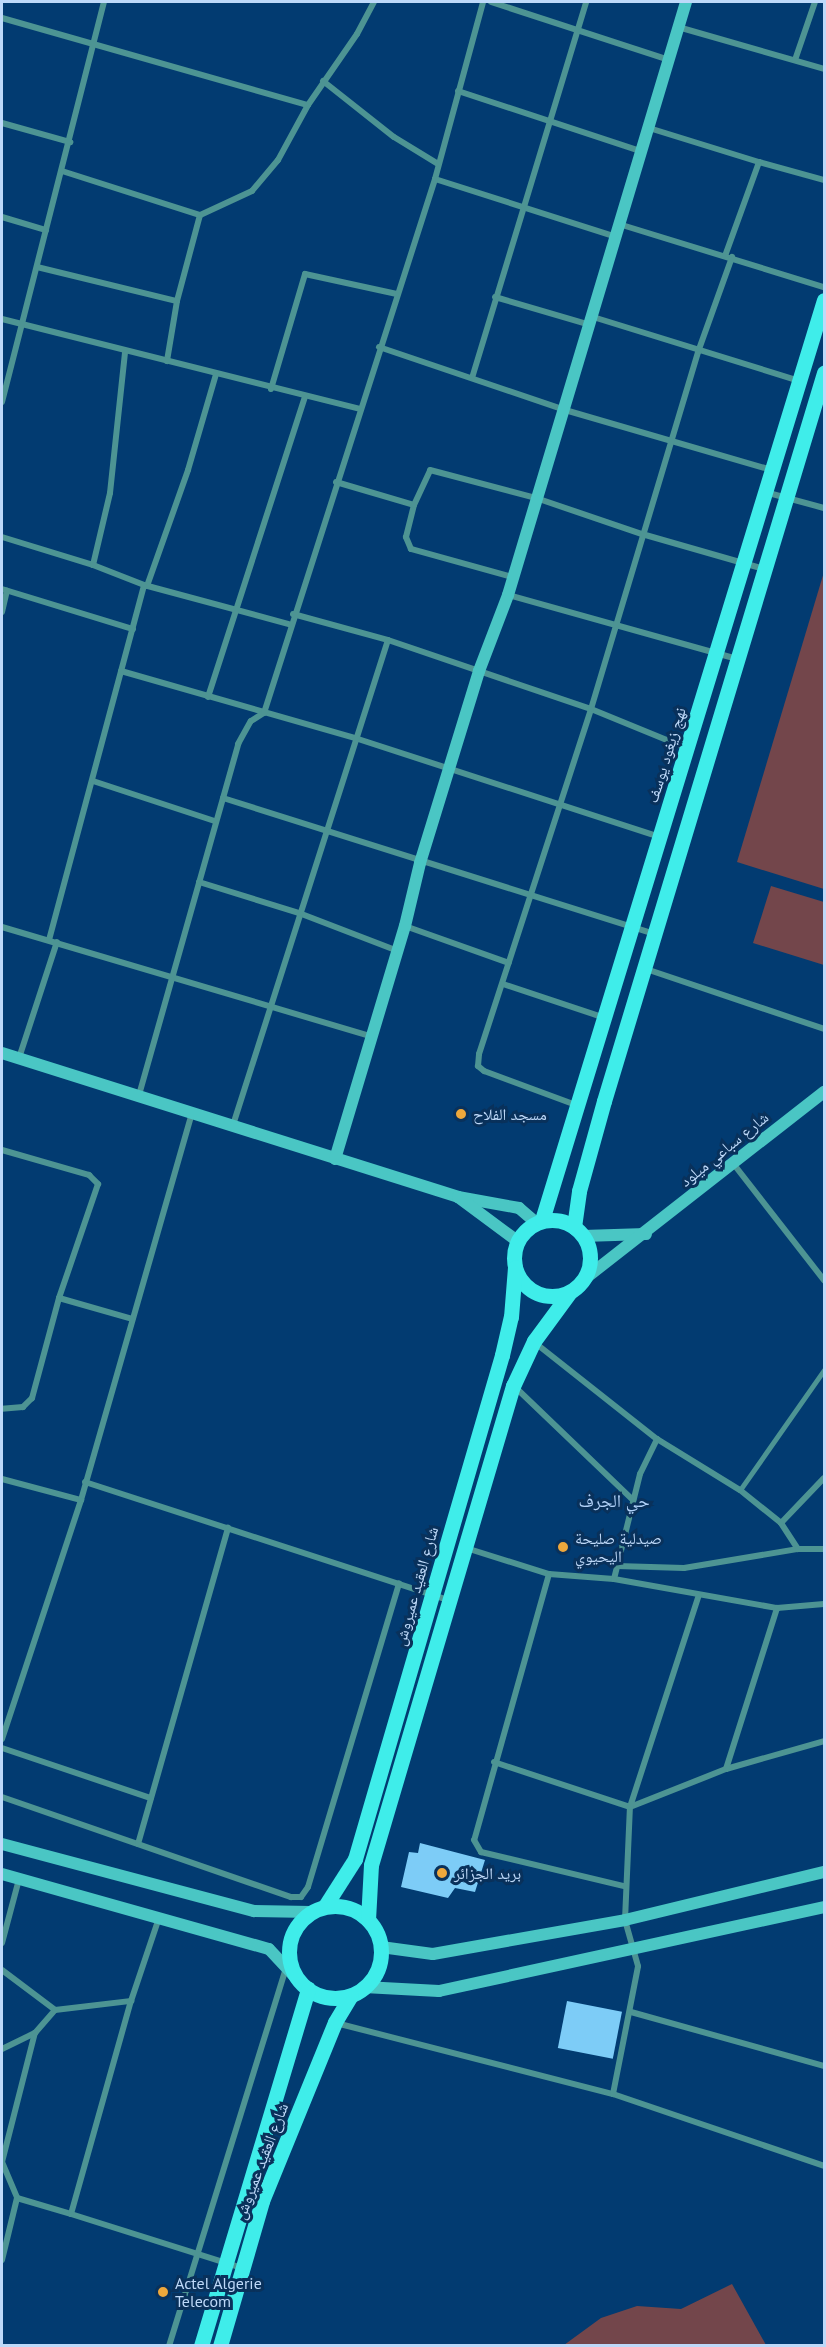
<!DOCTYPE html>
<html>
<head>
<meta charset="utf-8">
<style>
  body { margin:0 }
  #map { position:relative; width:826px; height:2347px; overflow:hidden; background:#023b71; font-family:"PT Sans","Noto Naskh Arabic",sans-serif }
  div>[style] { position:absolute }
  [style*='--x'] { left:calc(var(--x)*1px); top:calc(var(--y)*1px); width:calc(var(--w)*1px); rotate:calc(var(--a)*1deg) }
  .green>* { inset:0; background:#73464b }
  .building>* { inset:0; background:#7dccf7; transform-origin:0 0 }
  .lane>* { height:4.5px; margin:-2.25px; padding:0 2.25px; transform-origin:2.25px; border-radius:2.25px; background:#4d9493 }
  .street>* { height:6px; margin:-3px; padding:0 3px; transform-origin:3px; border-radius:3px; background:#4d9493 }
  .secondary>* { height:12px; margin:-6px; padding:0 6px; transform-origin:6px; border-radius:6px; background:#4ac6c4 }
  .primary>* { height:15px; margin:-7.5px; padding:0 7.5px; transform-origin:7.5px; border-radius:7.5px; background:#3fedea }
  .primary>.ring { margin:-7.5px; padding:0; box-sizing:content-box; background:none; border:15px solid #3fedea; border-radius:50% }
  .dots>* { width:16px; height:16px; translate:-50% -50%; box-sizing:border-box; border:3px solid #09315b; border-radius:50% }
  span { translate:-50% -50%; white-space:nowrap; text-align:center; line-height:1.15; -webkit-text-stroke:6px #09315b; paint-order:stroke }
  .street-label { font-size:16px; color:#bed9f9 }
  .poi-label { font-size:16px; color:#bed9f9 }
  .left { translate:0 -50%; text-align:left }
  .neighbourhood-label { font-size:18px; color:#b1d1f8 }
  .frame { position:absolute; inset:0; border:3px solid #bed9f9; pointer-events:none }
</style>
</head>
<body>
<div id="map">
  <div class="green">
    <i style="clip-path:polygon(824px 572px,824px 889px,737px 862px)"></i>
    <i style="clip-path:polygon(771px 886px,824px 902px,824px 965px,753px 943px)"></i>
    <i style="clip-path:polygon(732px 2284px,766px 2345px,564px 2345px,601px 2318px,637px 2306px,681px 2309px)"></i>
  </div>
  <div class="building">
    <i style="clip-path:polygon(420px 1843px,485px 1860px,475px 1892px,455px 1888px,448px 1898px,401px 1887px,409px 1852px,418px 1853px)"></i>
    <i style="left:567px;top:2001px;width:56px;height:48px;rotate:11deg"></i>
  </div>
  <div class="lane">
    <i style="--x:740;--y:1490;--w:146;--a:-55"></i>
  </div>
  <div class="street">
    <i style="--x:491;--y:2;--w:187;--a:18"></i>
    <i style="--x:2;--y:18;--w:318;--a:15.9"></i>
    <i style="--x:308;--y:105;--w:63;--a:118.6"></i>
    <i style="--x:278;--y:160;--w:40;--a:130"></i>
    <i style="--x:252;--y:191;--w:57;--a:155.2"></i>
    <i style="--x:200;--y:215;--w:89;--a:105"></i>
    <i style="--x:177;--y:301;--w:61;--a:99.5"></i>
    <i style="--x:678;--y:27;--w:152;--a:16"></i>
    <i style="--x:795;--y:60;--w:61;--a:-71"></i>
    <i style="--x:323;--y:81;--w:90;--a:38.3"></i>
    <i style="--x:394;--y:137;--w:52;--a:31.5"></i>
    <i style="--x:458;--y:91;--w:193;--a:18.2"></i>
    <i style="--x:308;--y:105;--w:86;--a:-55.4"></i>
    <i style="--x:357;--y:34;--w:36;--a:-62"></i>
    <i style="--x:2;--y:123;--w:71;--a:15.6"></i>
    <i style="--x:649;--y:128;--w:115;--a:17.2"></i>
    <i style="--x:62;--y:171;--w:145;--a:17.7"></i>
    <i style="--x:435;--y:179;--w:191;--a:17.7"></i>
    <i style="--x:2;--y:217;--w:46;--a:16.5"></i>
    <i style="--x:622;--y:225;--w:211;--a:17.1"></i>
    <i style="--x:725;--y:256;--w:100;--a:-70.1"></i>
    <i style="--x:759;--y:162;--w:67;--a:15.5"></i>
    <i style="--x:37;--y:267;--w:144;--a:13.7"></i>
    <i style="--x:495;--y:297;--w:99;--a:16.4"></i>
    <i style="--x:593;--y:317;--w:214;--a:17.2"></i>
    <i style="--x:2;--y:319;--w:370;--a:14.1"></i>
    <i style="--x:379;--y:347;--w:196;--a:18.7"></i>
    <i style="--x:565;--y:410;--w:215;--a:16.2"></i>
    <i style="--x:472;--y:378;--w:393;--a:-73.1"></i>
    <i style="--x:271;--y:389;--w:120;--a:-73.5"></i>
    <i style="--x:305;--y:274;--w:94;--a:12.3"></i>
    <i style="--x:2;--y:402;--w:413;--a:-75.7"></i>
    <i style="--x:336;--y:482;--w:81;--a:16.4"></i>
    <i style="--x:765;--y:492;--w:61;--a:15.2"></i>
    <i style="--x:2;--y:537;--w:95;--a:17.1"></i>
    <i style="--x:93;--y:565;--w:55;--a:21.4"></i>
    <i style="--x:144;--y:585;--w:150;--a:15.1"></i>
    <i style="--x:93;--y:565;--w:74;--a:-76.7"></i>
    <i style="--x:110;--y:493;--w:142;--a:-83.9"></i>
    <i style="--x:512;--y:577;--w:105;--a:-164.5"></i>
    <i style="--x:411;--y:549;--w:13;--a:-113"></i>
    <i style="--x:406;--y:537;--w:33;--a:-76"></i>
    <i style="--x:414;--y:505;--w:38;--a:-65"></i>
    <i style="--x:430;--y:470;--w:110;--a:14.8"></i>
    <i style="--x:536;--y:498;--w:112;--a:18.8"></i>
    <i style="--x:642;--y:534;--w:127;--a:16"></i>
    <i style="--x:147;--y:586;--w:123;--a:-70.5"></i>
    <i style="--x:188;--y:470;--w:100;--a:-73.7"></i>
    <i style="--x:2;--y:589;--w:137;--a:17"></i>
    <i style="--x:508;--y:595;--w:238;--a:15.6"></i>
    <i style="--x:2;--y:612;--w:22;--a:-77"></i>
    <i style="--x:293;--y:614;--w:98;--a:15.3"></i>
    <i style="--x:388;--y:640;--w:214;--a:18.8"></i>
    <i style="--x:591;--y:709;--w:103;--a:22.3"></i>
    <i style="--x:121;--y:671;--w:243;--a:16"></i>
    <i style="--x:355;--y:738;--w:321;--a:18"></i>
    <i style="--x:208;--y:697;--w:316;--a:-72.1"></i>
    <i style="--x:93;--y:781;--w:128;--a:18.2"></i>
    <i style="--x:223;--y:798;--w:453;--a:17.5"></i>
    <i style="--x:199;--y:882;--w:105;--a:17.2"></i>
    <i style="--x:299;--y:913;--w:106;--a:21"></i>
    <i style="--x:405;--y:926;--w:110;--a:19.6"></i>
    <i style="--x:2;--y:927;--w:385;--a:16.5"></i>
    <i style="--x:49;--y:940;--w:367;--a:-75"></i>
    <i style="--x:646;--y:969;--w:188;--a:18.6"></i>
    <i style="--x:503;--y:984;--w:104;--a:18.4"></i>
    <i style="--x:19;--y:1058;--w:122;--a:-71.9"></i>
    <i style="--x:139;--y:1095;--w:365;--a:-74.2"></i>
    <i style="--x:238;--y:744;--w:26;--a:-61"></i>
    <i style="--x:251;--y:721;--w:15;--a:-32"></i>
    <i style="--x:264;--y:713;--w:561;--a:-72.24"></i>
    <i style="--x:435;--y:179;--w:183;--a:-74.8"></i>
    <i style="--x:576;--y:1105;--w:98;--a:-159.7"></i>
    <i style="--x:484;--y:1071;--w:8;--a:-140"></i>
    <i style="--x:478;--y:1066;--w:12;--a:-85"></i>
    <i style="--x:479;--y:1054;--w:363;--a:-72"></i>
    <i style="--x:591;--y:709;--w:373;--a:-73.3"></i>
    <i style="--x:698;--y:352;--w:101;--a:-70.3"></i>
    <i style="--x:233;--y:1125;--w:509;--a:-72.28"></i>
    <i style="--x:2;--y:1150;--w:91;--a:16"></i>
    <i style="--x:89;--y:1175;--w:13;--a:45"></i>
    <i style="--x:98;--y:1184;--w:120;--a:108.9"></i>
    <i style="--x:59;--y:1298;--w:104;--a:105.1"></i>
    <i style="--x:32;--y:1398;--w:13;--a:135"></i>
    <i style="--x:23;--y:1407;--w:21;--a:175"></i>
    <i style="--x:732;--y:1162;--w:150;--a:52.1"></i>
    <i style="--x:59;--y:1298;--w:76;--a:16"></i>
    <i style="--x:534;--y:1342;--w:157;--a:38.3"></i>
    <i style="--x:657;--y:1439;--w:97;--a:31.6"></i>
    <i style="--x:740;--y:1490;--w:53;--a:38.8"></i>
    <i style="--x:781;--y:1523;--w:31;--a:57"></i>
    <i style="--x:514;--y:1386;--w:165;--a:43.8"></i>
    <i style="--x:2;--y:1479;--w:82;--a:14.9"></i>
    <i style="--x:85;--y:1482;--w:383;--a:18"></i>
    <i style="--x:781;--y:1523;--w:62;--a:-46.3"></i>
    <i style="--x:466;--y:1548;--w:87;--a:17.4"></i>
    <i style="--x:549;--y:1574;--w:65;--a:4.4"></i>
    <i style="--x:614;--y:1579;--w:166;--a:10.1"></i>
    <i style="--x:777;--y:1608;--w:47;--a:-4.9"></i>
    <i style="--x:617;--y:1566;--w:67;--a:1.7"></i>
    <i style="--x:684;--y:1568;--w:116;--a:-9.5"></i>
    <i style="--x:798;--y:1549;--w:26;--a:0"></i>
    <i style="--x:549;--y:1574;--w:276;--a:105.7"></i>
    <i style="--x:474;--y:1840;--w:14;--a:60"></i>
    <i style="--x:481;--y:1852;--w:147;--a:13.4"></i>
    <i style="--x:614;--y:1579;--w:108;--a:-76.1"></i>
    <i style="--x:640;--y:1474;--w:39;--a:-64"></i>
    <i style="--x:2;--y:1739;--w:252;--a:-71.7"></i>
    <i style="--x:81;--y:1500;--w:403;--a:-74"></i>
    <i style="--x:2;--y:1748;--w:157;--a:18.6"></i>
    <i style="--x:494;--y:1762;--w:143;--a:18.3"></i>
    <i style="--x:630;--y:1807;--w:103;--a:-21.6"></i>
    <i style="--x:726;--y:1769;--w:102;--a:-15.9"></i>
    <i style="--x:726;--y:1769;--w:169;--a:-72.4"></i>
    <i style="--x:2;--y:1797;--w:306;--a:19.1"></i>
    <i style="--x:291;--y:1897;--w:10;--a:0"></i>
    <i style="--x:301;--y:1897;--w:12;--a:-55"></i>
    <i style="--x:308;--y:1887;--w:317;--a:-73.3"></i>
    <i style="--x:138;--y:1844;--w:329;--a:-74.1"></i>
    <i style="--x:2;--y:1943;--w:66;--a:-75.1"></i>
    <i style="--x:2;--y:1970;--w:66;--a:37"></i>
    <i style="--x:631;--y:2012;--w:200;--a:15.6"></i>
    <i style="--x:336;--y:2023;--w:286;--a:14.4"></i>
    <i style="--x:613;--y:2094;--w:223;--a:18.8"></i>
    <i style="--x:2;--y:2049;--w:37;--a:-26"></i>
    <i style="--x:35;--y:2033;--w:30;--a:-49"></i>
    <i style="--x:55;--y:2010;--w:77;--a:-6.8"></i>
    <i style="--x:613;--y:2094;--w:130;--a:-78.9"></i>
    <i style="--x:638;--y:1966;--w:48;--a:-105.8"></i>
    <i style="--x:625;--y:1920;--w:113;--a:-87.5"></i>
    <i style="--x:630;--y:1807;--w:223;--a:-72"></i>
    <i style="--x:2;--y:2162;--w:133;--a:-75.7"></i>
    <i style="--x:2;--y:2162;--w:39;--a:67"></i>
    <i style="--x:71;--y:2214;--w:179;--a:17.5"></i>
    <i style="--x:2;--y:2260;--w:64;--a:-76.4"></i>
    <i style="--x:17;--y:2198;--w:56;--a:16.5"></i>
    <i style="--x:71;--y:2214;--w:221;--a:-74.3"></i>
    <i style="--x:131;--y:2001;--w:84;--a:-71.4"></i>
    <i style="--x:169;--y:2346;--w:396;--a:-72.8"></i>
  </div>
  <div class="secondary">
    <i style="--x:2;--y:1053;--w:478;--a:17.5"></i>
    <i style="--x:458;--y:1197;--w:62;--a:10.2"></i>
    <i style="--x:519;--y:1208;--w:23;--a:41"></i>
    <i style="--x:335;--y:1159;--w:243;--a:-73.3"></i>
    <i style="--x:405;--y:926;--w:65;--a:-76.6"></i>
    <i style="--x:420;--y:863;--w:201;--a:-72.9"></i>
    <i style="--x:479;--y:671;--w:81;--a:-69.1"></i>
    <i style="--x:508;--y:595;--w:619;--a:-73.29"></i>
    <i style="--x:458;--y:1197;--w:72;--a:36.6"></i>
    <i style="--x:583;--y:1236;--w:63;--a:-1.8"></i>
    <i style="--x:587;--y:1277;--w:301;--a:-38"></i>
    <i style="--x:2;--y:1844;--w:261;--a:14.9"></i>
    <i style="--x:254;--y:1911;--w:57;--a:1"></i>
    <i style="--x:2;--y:1874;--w:277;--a:15.7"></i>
    <i style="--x:269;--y:1949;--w:41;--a:47"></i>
    <i style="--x:381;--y:1947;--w:52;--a:7.7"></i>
    <i style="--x:433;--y:1954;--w:195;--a:-10"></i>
    <i style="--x:625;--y:1920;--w:205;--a:-13.6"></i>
    <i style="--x:364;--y:1987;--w:75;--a:3.1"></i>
    <i style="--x:439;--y:1991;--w:394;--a:-12.3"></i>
  </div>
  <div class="primary">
    <i class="ring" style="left:514px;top:1220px;width:61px;height:61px"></i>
    <i style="--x:542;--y:1220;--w:962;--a:-72.96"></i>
    <i style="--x:574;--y:1227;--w:36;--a:-82"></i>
    <i style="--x:579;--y:1191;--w:93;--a:-74.5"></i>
    <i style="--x:604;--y:1101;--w:761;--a:-73.19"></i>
    <i style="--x:325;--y:1906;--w:56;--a:-57.4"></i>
    <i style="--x:355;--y:1859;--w:525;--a:-73.74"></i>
    <i style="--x:502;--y:1355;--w:39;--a:-77"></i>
    <i style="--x:511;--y:1317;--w:50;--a:-85.4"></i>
    <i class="ring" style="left:289px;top:1906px;width:77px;height:77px"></i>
    <i style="--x:368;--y:1920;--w:55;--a:-86.9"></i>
    <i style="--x:371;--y:1865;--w:500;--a:-73.5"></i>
    <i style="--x:513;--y:1386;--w:50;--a:-65"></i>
    <i style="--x:534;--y:1341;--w:61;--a:-53.7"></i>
    <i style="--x:201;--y:2346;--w:373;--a:-73.3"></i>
    <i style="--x:220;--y:2346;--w:151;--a:-73.8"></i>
    <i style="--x:262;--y:2201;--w:193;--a:-67.8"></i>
    <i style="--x:335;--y:2022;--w:31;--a:-59"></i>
  </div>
  <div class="dots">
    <i style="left:461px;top:1114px;background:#eea83c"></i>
    <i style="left:563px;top:1547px;background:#eea83c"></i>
    <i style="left:442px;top:1873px;background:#eea83c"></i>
    <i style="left:163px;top:2292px;background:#eea83c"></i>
  </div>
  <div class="street-label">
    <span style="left:666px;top:755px;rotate:-73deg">نهج زيغود يوسف</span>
    <span style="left:724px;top:1149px;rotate:-39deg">شارع سباعي ميلود</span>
    <span style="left:416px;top:1586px;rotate:-74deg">شارع العقيد عميروش</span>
    <span style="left:261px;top:2161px;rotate:-69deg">شارع العقيد عميروش</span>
  </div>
  <div class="poi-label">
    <span class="left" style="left:473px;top:1114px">مسجد الفلاح</span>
    <span class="left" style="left:575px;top:1547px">صيدلية صليحة<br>اليحيوي</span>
    <span class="left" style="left:454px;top:1873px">بريد الجزائر</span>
    <span class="left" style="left:175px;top:2292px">Actel Algerie<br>Telecom</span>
  </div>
  <div class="neighbourhood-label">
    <span style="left:614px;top:1501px">حي الجرف</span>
  </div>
  <div class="frame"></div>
</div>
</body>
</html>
